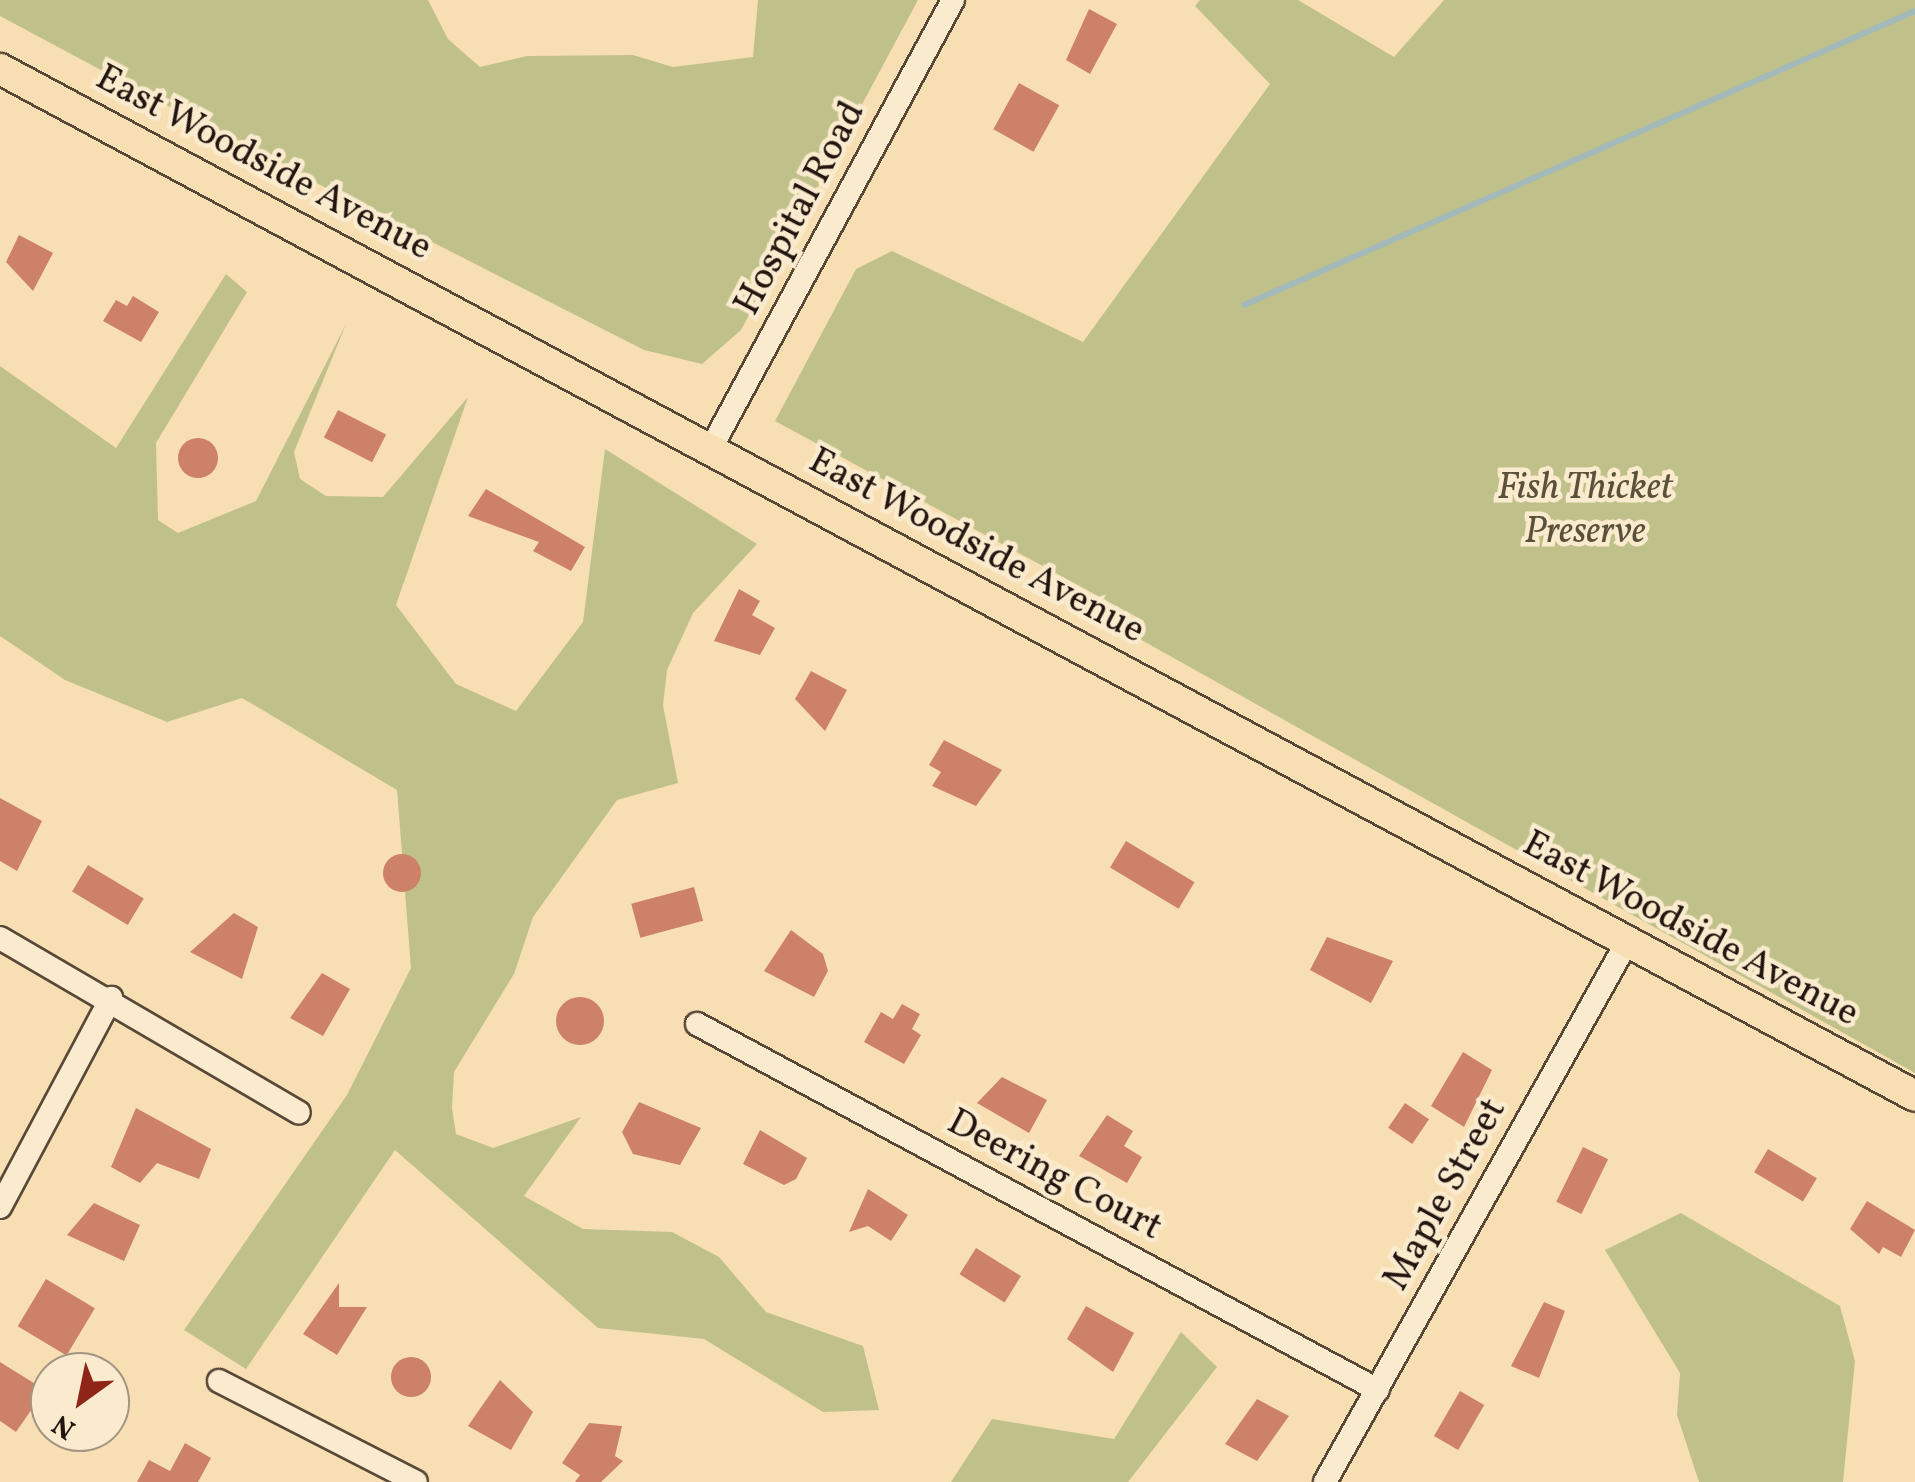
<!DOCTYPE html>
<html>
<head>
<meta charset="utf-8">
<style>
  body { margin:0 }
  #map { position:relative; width:1915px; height:1482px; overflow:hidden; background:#f8dfb3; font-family:Vollkorn,serif }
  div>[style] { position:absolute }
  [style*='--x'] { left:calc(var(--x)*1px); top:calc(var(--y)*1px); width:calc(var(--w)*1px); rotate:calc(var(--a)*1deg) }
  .green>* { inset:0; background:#c0c18a }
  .stream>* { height:6px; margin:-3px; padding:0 3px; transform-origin:3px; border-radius:3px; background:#a4b9b9 }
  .building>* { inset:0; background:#cd8169; transform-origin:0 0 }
  .round { border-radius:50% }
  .roads { filter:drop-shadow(2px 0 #584838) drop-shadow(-2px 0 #584838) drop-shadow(0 2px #584838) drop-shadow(0 -2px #584838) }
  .minor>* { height:22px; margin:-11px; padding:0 11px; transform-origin:11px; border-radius:11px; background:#faeace }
  .major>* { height:30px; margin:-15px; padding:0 15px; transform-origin:15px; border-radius:15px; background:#f8dfb3 }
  span { translate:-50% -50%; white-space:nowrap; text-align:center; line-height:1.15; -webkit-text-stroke:9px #faeace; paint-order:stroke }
  .street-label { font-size:38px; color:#22150f }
  .park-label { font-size:38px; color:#59513a; font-style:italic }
  .north { position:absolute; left:30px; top:1352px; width:100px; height:100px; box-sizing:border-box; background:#faeace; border:2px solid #a49582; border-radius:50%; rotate:213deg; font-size:28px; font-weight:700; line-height:40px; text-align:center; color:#22150f }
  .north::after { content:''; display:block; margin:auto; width:35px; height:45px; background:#8f2418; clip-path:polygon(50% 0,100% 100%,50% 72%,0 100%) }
</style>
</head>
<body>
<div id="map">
  <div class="green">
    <i style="clip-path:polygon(0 0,428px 0,448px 39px,480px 67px,527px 56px,633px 55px,673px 67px,753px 57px,758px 0,918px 0,741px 330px,702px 364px,644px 350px,226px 137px,0 16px)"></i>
    <i style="clip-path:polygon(1200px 0,1298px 0,1394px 57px,1444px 0,1915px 0,1915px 1073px,1136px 637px,1144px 621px,775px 421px,856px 269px,892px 251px,1083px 342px,1270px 84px,1195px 6px)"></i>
    <i style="clip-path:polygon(226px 274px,247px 292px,156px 443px,158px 520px,178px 533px,256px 501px,346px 324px,294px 452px,300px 479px,326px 496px,383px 497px,468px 397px,396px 605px,456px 684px,516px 711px,583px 622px,605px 449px,757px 544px,693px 613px,667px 670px,663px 705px,678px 783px,617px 800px,533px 917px,514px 974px,454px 1072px,452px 1108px,456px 1134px,493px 1148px,581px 1117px,524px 1196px,583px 1229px,672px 1232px,719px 1257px,766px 1312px,863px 1346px,879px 1410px,823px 1412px,704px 1339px,598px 1328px,395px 1150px,246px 1369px,184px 1330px,347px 1095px,411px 968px,397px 790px,242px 698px,167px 722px,65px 680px,0 636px,0 366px,116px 448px)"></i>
    <i style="clip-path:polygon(1681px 1213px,1840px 1306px,1855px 1361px,1843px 1482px,1699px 1482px,1677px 1415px,1680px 1373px,1605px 1250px)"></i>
    <i style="clip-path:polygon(1181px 1332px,1217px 1367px,1128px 1482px,951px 1482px,992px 1419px,1114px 1439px)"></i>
  </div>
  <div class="stream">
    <i style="--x:1244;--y:305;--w:733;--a:-23.66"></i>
  </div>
  <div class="building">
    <i style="clip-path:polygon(1089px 9px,1117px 24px,1090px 74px,1066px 60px)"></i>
    <i style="left:1019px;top:83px;width:46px;height:53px;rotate:29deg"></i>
    <i style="clip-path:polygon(19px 235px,53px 253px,33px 291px,6px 262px)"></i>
    <i style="clip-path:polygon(133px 296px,159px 312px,141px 342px,103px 321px,116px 300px,127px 306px)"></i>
    <i style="left:338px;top:410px;width:54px;height:31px;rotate:27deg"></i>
    <i class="round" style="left:178px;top:438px;width:40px;height:40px"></i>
    <i style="clip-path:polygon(486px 489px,585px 547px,571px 571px,533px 551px,539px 542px,468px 516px)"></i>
    <i style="clip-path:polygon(739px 589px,760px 601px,752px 615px,775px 628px,760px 655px,714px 641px)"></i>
    <i style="clip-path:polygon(811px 671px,847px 690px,825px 731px,795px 699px)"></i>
    <i style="clip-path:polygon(944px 740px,1002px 770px,976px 806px,932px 786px,941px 772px,929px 765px)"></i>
    <i style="clip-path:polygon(0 798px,42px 821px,17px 871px,0 861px)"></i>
    <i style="left:1126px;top:841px;width:80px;height:31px;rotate:31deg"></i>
    <i class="round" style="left:383px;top:854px;width:38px;height:38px"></i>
    <i style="left:88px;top:865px;width:65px;height:31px;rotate:31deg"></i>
    <i style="left:694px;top:887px;width:35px;height:65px;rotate:75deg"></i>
    <i style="clip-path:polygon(234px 913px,258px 927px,242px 979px,190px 952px)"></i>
    <i style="clip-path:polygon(791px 930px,823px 954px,828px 971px,814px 997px,764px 971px)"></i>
    <i style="clip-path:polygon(1327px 937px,1393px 961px,1371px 1003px,1310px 970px)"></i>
    <i style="clip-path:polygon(322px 973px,350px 989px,323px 1036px,290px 1018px)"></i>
    <i class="round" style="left:556px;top:997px;width:48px;height:48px"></i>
    <i style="clip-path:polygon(902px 1004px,920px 1014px,912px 1029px,921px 1035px,904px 1064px,864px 1042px,881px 1012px,893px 1019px)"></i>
    <i style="clip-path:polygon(1463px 1052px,1492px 1070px,1464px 1127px,1431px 1106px)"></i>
    <i style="clip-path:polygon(1002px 1077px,1047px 1100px,1029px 1133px,977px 1103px)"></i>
    <i style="clip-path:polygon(639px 1102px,701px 1128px,680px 1165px,633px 1154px,622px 1132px)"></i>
    <i style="left:1405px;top:1103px;width:29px;height:30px;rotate:34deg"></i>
    <i style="clip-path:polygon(136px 1108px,211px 1149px,199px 1179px,157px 1163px,140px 1183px,111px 1167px)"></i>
    <i style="clip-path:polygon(1107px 1115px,1133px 1131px,1124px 1146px,1142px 1157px,1127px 1183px,1079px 1156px)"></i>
    <i style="clip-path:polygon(760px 1130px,807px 1158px,796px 1179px,784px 1185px,743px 1164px)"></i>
    <i style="left:1583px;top:1147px;width:28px;height:61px;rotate:26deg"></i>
    <i style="left:1768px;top:1149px;width:57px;height:27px;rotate:31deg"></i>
    <i style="clip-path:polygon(868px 1189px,908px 1215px,891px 1241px,868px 1226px,849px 1232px)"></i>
    <i style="clip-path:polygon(1867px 1201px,1915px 1230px,1901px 1257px,1883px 1247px,1879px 1254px,1850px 1229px)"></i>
    <i style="clip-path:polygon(94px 1203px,140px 1225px,124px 1261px,67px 1235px)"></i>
    <i style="left:976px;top:1248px;width:53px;height:31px;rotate:32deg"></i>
    <i style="left:46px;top:1279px;width:57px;height:55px;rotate:31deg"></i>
    <i style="clip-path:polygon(339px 1283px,339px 1307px,367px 1307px,337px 1355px,303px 1334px)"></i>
    <i style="clip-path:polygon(1544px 1302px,1565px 1311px,1539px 1378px,1511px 1366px)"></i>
    <i style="clip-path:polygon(1086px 1306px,1134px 1333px,1113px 1372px,1067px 1339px)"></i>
    <i class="round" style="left:391px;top:1357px;width:40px;height:40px"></i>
    <i style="clip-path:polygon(0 1362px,45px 1390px,16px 1432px,0 1421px)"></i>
    <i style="clip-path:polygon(500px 1380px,533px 1412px,511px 1450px,468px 1426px)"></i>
    <i style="left:1460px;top:1391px;width:28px;height:52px;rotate:30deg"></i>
    <i style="clip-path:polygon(1257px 1399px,1289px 1416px,1257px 1461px,1225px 1444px)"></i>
    <i style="clip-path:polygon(589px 1423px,622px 1426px,615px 1456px,623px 1461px,601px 1482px,575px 1482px,580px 1475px,562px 1463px)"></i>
    <i style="clip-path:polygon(185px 1443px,211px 1458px,198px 1482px,137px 1482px,149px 1460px,170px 1471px)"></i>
  </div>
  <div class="roads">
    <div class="minor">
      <i style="--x:710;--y:450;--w:511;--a:-61.63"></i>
      <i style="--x:0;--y:938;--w:346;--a:30.3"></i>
      <i style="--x:697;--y:1024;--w:773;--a:28.26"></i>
      <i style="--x:0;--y:1207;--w:237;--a:-62"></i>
      <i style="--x:219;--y:1381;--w:221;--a:27.1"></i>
      <i style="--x:1325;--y:1482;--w:619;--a:-60.78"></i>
    </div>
    <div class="major">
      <i style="--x:0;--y:69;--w:2173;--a:28.2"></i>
    </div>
  </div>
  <div class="street-label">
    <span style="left:263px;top:164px;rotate:28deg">East Woodside Avenue</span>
    <span style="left:801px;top:209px;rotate:-62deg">Hospital Road</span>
    <span style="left:976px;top:547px;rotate:28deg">East Woodside Avenue</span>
    <span style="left:1690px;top:930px;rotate:28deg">East Woodside Avenue</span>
    <span style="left:1054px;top:1176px;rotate:28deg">Deering Court</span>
    <span style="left:1446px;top:1195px;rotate:-61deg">Maple Street</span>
  </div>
  <div class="park-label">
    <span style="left:1585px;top:511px">Fish Thicket<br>Preserve</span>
  </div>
  <div class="north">N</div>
</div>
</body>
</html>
